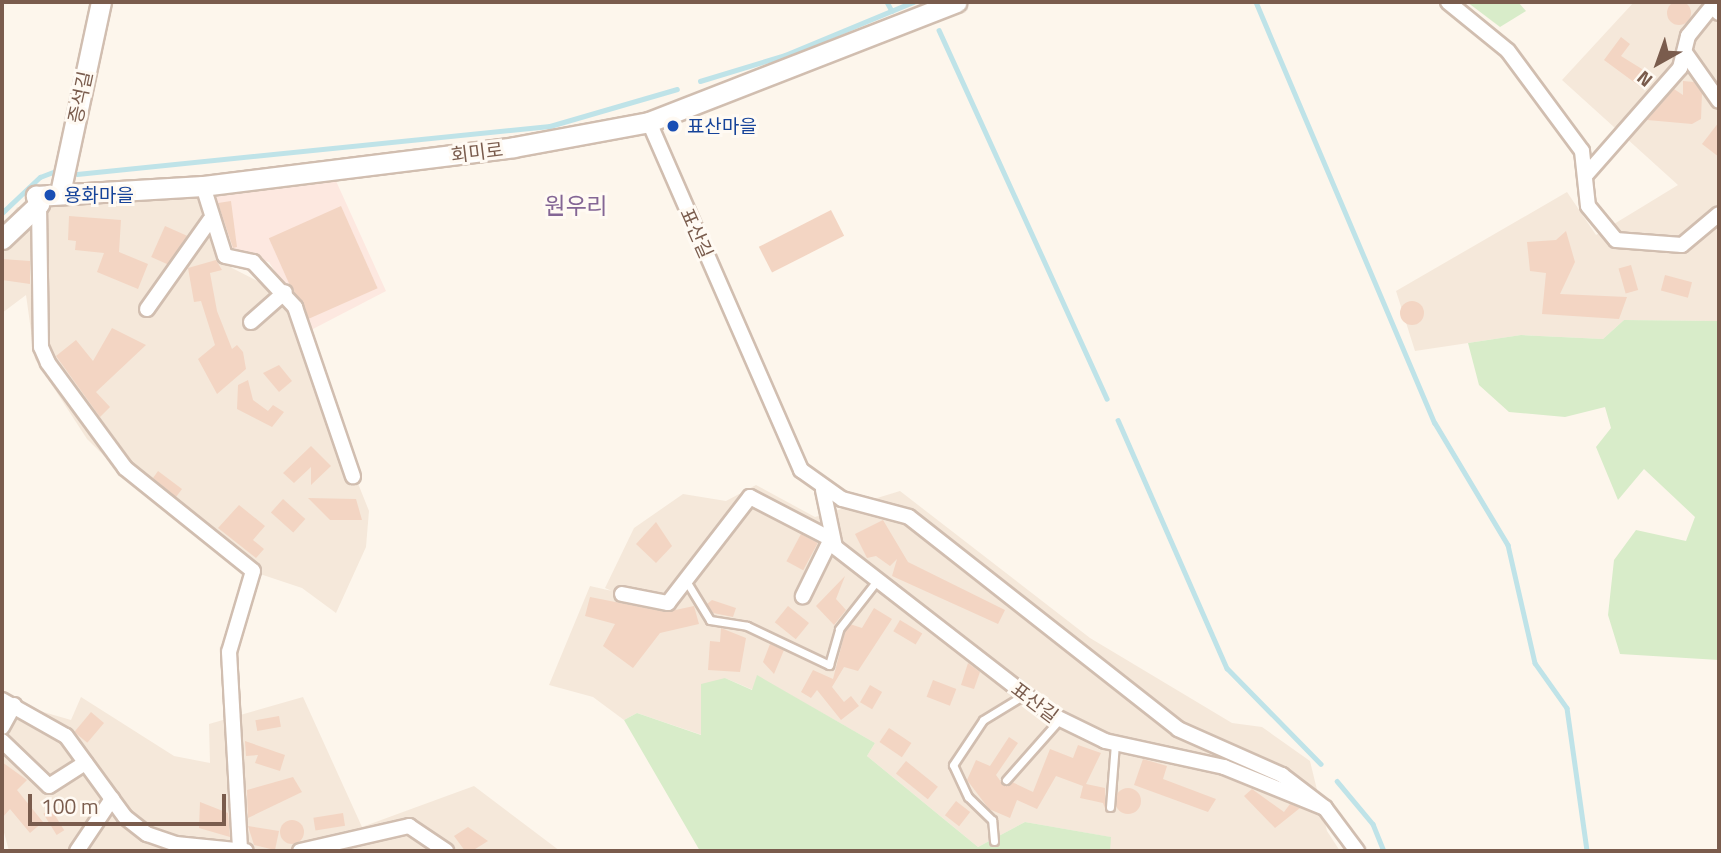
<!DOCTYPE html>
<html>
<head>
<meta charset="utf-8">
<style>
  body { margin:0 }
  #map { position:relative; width:1721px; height:853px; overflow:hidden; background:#fdf6ec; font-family:"Titillium Web","Noto Sans KR",sans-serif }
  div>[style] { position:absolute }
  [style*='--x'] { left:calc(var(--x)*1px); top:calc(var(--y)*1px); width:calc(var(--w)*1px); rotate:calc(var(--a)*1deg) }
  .residential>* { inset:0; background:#f5e8da }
  .commercial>* { inset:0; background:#fde8e0 }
  .green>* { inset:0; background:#d8ecc9 }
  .stream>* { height:4.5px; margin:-2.25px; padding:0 2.25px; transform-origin:2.25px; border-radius:2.25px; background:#bfe3e8 }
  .building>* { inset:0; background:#f3d5c3; transform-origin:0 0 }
  .round { border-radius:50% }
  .roads { filter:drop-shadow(2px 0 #d1beb0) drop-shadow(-2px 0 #d1beb0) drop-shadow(0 2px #d1beb0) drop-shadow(0 -2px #d1beb0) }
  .lane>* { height:7px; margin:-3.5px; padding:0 3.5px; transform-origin:3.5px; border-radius:3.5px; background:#fff }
  .street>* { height:14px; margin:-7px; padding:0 7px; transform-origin:7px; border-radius:7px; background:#fff }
  .secondary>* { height:19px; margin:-9.5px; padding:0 9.5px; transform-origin:9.5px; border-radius:9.5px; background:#fff }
  .dots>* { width:19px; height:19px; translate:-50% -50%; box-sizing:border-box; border:4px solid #fffaf3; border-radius:50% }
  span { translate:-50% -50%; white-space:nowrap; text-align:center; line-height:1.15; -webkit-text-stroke:6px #fffaf3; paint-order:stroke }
  .street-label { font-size:19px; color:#7a5c4d }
  .transit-label { font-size:19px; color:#164399 }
  .left { translate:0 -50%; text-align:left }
  .quarter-label { font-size:23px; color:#846695 }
  .frame { position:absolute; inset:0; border:4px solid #7a5c4d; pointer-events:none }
  .north { position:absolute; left:1623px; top:28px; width:70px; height:70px; -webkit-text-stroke:5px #fffaf3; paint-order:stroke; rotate:220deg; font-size:19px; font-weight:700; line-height:28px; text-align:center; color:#7a5c4d }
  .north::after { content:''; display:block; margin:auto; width:24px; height:32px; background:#7a5c4d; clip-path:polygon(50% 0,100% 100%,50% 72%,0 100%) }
  .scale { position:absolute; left:28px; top:794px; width:198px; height:32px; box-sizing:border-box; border:4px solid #7a5c4d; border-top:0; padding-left:9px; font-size:21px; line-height:24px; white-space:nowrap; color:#7a5c4d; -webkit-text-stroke:5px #fffaf3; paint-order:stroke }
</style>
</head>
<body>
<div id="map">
  <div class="residential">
    <i style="clip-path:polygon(1634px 2px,1719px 2px,1719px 321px,1624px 320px,1603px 339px,1521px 335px,1415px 351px,1396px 291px,1567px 192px,1596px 235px,1678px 185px,1562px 80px)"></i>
    <i style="clip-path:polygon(196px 195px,232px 268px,269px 287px,291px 316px,369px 511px,366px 547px,336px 613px,302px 588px,242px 568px,145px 496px,87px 439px,35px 359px,26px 295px,2px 313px,2px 229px,17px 207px)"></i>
    <i style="clip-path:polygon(756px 485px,815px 517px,900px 491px,1090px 638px,1232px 723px,1262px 727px,1310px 761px,1327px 831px,1340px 851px,1110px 851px,1110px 837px,1025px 822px,978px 847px,867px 756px,875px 743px,757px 676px,753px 690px,725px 678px,702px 735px,637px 713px,624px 720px,593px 697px,549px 685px,590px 586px,612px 591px,605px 588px,634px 528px,683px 494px,726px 501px)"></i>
    <i style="clip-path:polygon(81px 697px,174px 756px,210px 763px,209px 724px,303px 697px,362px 827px,474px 786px,560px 851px,9px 851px,2px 825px,2px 700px,71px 720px)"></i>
  </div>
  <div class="commercial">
    <i style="clip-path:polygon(336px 181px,386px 291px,311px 330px,269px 262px,229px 252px,211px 193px)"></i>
  </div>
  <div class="green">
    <i style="clip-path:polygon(1467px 2px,1518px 2px,1526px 11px,1500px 27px)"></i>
    <i style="clip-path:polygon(1624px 320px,1719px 321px,1719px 660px,1620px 654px,1608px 615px,1614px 560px,1636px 530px,1686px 541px,1695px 517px,1644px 469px,1618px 500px,1596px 447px,1611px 428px,1605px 407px,1565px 417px,1509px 412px,1479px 385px,1468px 343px,1521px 335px,1603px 339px)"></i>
    <i style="clip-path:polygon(757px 675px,875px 743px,867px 756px,978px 847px,1025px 822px,1111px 837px,1110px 851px,700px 851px,624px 720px,637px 713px,701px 735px,701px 684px,725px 678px,752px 690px)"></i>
  </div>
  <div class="stream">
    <i style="--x:887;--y:2;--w:10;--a:61"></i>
    <i style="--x:1256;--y:2;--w:457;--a:67"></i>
    <i style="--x:1435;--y:423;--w:142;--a:59.1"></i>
    <i style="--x:1508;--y:545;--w:121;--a:77.1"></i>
    <i style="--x:1535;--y:663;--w:55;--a:54.6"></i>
    <i style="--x:1567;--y:708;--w:144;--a:82"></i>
    <i style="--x:939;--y:30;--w:405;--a:65.5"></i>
    <i style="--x:700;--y:81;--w:89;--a:-17"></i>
    <i style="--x:785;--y:55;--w:139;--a:-22.5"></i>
    <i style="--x:77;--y:174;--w:475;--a:-5.8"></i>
    <i style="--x:550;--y:126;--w:132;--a:-16.2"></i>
    <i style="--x:2;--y:213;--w:52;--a:-43.5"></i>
    <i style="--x:40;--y:177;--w:17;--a:-21"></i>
    <i style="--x:1118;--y:420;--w:271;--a:66.3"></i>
    <i style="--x:1227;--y:668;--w:134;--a:45.6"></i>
    <i style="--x:1337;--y:781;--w:56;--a:50.1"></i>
    <i style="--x:1373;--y:824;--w:29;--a:68"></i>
  </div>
  <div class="building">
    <i class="round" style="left:1667px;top:1px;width:24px;height:24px"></i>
    <i style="clip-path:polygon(1621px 37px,1630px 44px,1621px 56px,1650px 74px,1642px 88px,1604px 60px)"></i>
    <i style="clip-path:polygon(1683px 81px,1694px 82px,1702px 93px,1701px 119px,1692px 124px,1647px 120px,1674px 89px,1683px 95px)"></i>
    <i style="clip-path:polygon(1719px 122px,1719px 157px,1702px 144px)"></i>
    <i style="clip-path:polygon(231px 201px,237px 247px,233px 248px,218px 203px)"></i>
    <i style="left:341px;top:206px;width:90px;height:79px;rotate:66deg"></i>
    <i style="left:831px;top:210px;width:29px;height:81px;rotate:63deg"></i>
    <i style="clip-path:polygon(69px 216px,121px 220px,119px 252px,148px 264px,138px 289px,97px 272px,104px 253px,75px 250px,76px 241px,68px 240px)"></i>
    <i style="left:165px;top:226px;width:24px;height:34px;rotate:24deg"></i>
    <i style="clip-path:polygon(1566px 231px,1575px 262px,1560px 294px,1627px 297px,1619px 319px,1542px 314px,1546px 273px,1530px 271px,1527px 242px,1556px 240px)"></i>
    <i style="clip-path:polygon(2px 259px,30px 261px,30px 284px,2px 280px)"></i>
    <i style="clip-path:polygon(216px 260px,222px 270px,210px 273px,217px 311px,232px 349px,237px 345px,243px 352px,246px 369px,217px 394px,198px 359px,215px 345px,201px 301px,194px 302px,188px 268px)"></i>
    <i style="left:1631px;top:265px;width:26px;height:13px;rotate:74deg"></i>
    <i style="left:1665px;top:275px;width:28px;height:16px;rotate:15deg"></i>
    <i class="round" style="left:1400px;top:301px;width:24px;height:24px"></i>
    <i style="clip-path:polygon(112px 328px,146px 345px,96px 392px,110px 407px,100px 417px,56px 356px,76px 340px,93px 361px)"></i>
    <i style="clip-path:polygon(279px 365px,292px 381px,279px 392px,263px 373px)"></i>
    <i style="clip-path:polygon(248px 380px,253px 400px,268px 411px,273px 405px,284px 412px,272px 427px,237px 409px,238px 385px)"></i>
    <i style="clip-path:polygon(311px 446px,331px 466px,311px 485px,311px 467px,294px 483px,283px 473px)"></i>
    <i style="clip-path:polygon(158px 471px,182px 489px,176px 497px,153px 478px)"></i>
    <i style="clip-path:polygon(308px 498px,356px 499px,362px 520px,330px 520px)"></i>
    <i style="left:283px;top:499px;width:30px;height:18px;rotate:42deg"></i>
    <i style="clip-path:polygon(239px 505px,265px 526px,253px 540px,264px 549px,256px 558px,218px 528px)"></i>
    <i style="clip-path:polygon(883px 520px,908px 562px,1005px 610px,998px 624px,892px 576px,897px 559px,890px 566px,876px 556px,867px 558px,855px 534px)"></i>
    <i style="clip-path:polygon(656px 522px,672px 546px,656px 563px,636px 544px)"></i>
    <i style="left:801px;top:534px;width:19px;height:31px;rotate:28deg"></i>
    <i style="clip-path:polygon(845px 576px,836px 599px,846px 610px,834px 625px,816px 606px)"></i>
    <i style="clip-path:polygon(590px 597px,666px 612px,694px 606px,699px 624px,660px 633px,633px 668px,603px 646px,615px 624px,585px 616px)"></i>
    <i style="clip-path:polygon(712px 600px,736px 608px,733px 617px,713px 613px,707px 604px)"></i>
    <i style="left:788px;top:606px;width:27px;height:21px;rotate:39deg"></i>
    <i style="clip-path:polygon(874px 608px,892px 619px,858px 671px,844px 667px,832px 687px,844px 702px,851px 696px,859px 706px,841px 720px,817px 690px,811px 698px,801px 692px,813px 670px,833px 679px,845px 632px,850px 624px,862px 628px)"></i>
    <i style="left:900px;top:620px;width:26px;height:13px;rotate:31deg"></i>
    <i style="clip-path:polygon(721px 628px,746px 638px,740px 672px,708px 670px,710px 641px,720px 642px)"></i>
    <i style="clip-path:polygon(770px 644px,784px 650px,774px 674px,763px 662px)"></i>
    <i style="clip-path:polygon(968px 663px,980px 672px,974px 689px,961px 685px)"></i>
    <i style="left:933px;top:680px;width:25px;height:18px;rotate:21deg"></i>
    <i style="left:870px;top:685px;width:14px;height:20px;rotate:30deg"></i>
    <i style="left:91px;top:712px;width:17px;height:26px;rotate:40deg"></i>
    <i style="left:279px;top:716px;width:11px;height:24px;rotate:80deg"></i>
    <i style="left:889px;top:728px;width:27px;height:17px;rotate:34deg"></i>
    <i style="clip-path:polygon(1009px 737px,1018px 743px,996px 775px,1004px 786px,1012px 782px,1033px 792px,1050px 749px,1073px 758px,1078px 745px,1101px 753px,1086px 784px,1105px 788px,1106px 811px,1103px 803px,1080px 798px,1083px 786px,1056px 776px,1037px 809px,1017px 800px,1010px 818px,989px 809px,967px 780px,976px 760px,990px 766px)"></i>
    <i style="clip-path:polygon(245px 741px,285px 755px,280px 771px,255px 763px,258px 755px,246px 756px)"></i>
    <i style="clip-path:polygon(1143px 759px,1167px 766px,1163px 779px,1216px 799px,1208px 812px,1134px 785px)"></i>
    <i style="left:906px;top:761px;width:41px;height:16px;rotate:39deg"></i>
    <i style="clip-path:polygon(2px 762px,27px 780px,17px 790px,43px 822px,30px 833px,10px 809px,2px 818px)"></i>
    <i style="clip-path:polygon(293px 777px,302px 792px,248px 818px,247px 790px)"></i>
    <i class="round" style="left:1115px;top:788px;width:26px;height:26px"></i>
    <i style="clip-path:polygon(1252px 789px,1284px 812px,1290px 804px,1300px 808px,1275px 828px,1244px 796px)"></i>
    <i style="left:956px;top:801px;width:18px;height:18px;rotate:38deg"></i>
    <i style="clip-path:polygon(200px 802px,228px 813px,230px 837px,199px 828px)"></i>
    <i style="left:51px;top:809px;width:25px;height:9px;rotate:58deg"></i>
    <i style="left:343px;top:813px;width:13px;height:30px;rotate:81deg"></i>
    <i class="round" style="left:280px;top:820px;width:24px;height:24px"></i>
    <i style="clip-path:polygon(248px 826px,279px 831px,275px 850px,254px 845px)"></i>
    <i style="clip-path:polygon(468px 827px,488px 841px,472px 851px,465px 851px,454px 836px)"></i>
  </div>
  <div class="roads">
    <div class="lane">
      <i style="--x:688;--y:584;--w:42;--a:58.6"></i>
      <i style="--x:710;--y:620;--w:37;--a:9"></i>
      <i style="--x:747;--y:626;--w:91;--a:25.4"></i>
      <i style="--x:829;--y:665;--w:37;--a:-74"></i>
      <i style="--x:839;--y:629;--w:65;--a:-51.9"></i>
      <i style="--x:1006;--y:780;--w:80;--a:-48.5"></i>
      <i style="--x:1110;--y:807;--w:63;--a:-85.5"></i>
      <i style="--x:994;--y:841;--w:21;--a:-95"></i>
      <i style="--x:992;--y:820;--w:33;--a:-136"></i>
      <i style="--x:968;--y:797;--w:35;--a:-115"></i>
      <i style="--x:953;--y:765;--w:54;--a:-56.3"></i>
      <i style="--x:983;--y:720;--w:48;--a:-31.4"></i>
    </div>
    <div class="street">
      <i style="--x:1448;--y:2;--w:77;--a:39.2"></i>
      <i style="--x:1508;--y:51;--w:124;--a:53.5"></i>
      <i style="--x:1582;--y:151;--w:55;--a:83.8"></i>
      <i style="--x:1588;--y:206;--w:44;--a:50.5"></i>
      <i style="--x:1616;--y:240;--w:66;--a:4.3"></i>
      <i style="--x:1682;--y:245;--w:48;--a:-40"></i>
      <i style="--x:1686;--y:54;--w:57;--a:54.9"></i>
      <i style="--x:649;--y:122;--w:380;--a:66.4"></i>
      <i style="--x:801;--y:470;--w:50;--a:35.3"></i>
      <i style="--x:842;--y:499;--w:69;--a:15"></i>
      <i style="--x:909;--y:517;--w:342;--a:38.2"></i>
      <i style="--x:1178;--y:729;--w:114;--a:23.9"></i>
      <i style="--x:1282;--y:775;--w:54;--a:37.5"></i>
      <i style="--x:1585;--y:176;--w:144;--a:-48.7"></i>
      <i style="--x:1680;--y:68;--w:33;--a:-76"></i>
      <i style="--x:1688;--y:36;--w:38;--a:-51"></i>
      <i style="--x:1712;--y:6;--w:10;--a:45"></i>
      <i style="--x:203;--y:186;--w:73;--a:72.6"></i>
      <i style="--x:225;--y:256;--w:29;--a:12"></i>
      <i style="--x:253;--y:262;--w:62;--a:47"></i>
      <i style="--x:295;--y:307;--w:179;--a:71.1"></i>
      <i style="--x:39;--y:204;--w:143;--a:89.2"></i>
      <i style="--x:41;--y:347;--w:17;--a:66"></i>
      <i style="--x:48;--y:363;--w:130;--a:53.7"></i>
      <i style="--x:125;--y:468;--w:164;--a:38.8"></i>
      <i style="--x:253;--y:571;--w:84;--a:106.5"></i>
      <i style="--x:229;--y:652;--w:198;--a:86.8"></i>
      <i style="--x:147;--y:309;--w:109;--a:-54.7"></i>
      <i style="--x:251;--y:322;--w:45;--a:-41.4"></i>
      <i style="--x:823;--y:490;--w:58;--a:78.1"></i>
      <i style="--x:835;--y:547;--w:272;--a:37.8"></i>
      <i style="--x:1050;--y:714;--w:61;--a:26.1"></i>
      <i style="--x:1105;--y:741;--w:122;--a:12.3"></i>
      <i style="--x:1224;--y:767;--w:109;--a:22.1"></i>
      <i style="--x:1325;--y:808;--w:54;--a:53.3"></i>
      <i style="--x:622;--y:594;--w:47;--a:11.1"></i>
      <i style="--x:668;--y:603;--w:134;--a:-52.3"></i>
      <i style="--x:750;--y:497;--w:91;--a:27.4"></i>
      <i style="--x:831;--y:539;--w:64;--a:116.2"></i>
      <i style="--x:2;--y:700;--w:73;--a:29.4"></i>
      <i style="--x:66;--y:736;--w:100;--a:53.9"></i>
      <i style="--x:125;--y:817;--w:28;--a:38"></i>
      <i style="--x:147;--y:834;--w:31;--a:19"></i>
      <i style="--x:176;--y:844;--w:70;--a:5.7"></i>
      <i style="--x:2;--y:727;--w:25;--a:-61"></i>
      <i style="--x:2;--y:741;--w:65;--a:43.8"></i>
      <i style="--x:49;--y:786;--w:43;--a:-32.6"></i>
      <i style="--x:77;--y:851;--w:63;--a:-56.1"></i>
      <i style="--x:300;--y:851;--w:112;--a:-12.9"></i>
      <i style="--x:409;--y:826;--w:45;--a:34"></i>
    </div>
    <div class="secondary">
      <i style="--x:60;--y:193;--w:195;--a:-77.9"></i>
      <i style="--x:2;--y:239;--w:51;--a:-43.4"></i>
      <i style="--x:39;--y:204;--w:9;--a:-111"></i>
      <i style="--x:36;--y:196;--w:167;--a:-3.4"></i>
      <i style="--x:203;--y:186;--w:313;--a:-7.1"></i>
      <i style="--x:514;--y:147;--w:137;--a:-10.5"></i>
      <i style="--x:649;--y:122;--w:330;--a:-21.3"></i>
    </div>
  </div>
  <div class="dots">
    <i style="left:673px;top:126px;background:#1a4fb4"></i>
    <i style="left:50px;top:195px;background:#1a4fb4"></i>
  </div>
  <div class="street-label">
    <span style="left:80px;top:97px;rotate:-78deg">증석길</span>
    <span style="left:477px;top:152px;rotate:-7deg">회미로</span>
    <span style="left:697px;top:233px;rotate:66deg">표산길</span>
    <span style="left:1035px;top:702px;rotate:37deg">표산길</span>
  </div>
  <div class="transit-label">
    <span class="left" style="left:687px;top:126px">표산마을</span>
    <span class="left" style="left:64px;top:195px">용화마을</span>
  </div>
  <div class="quarter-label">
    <span style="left:576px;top:206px">원우리</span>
  </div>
  <div class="frame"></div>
  <div class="north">N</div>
  <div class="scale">100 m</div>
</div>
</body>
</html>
